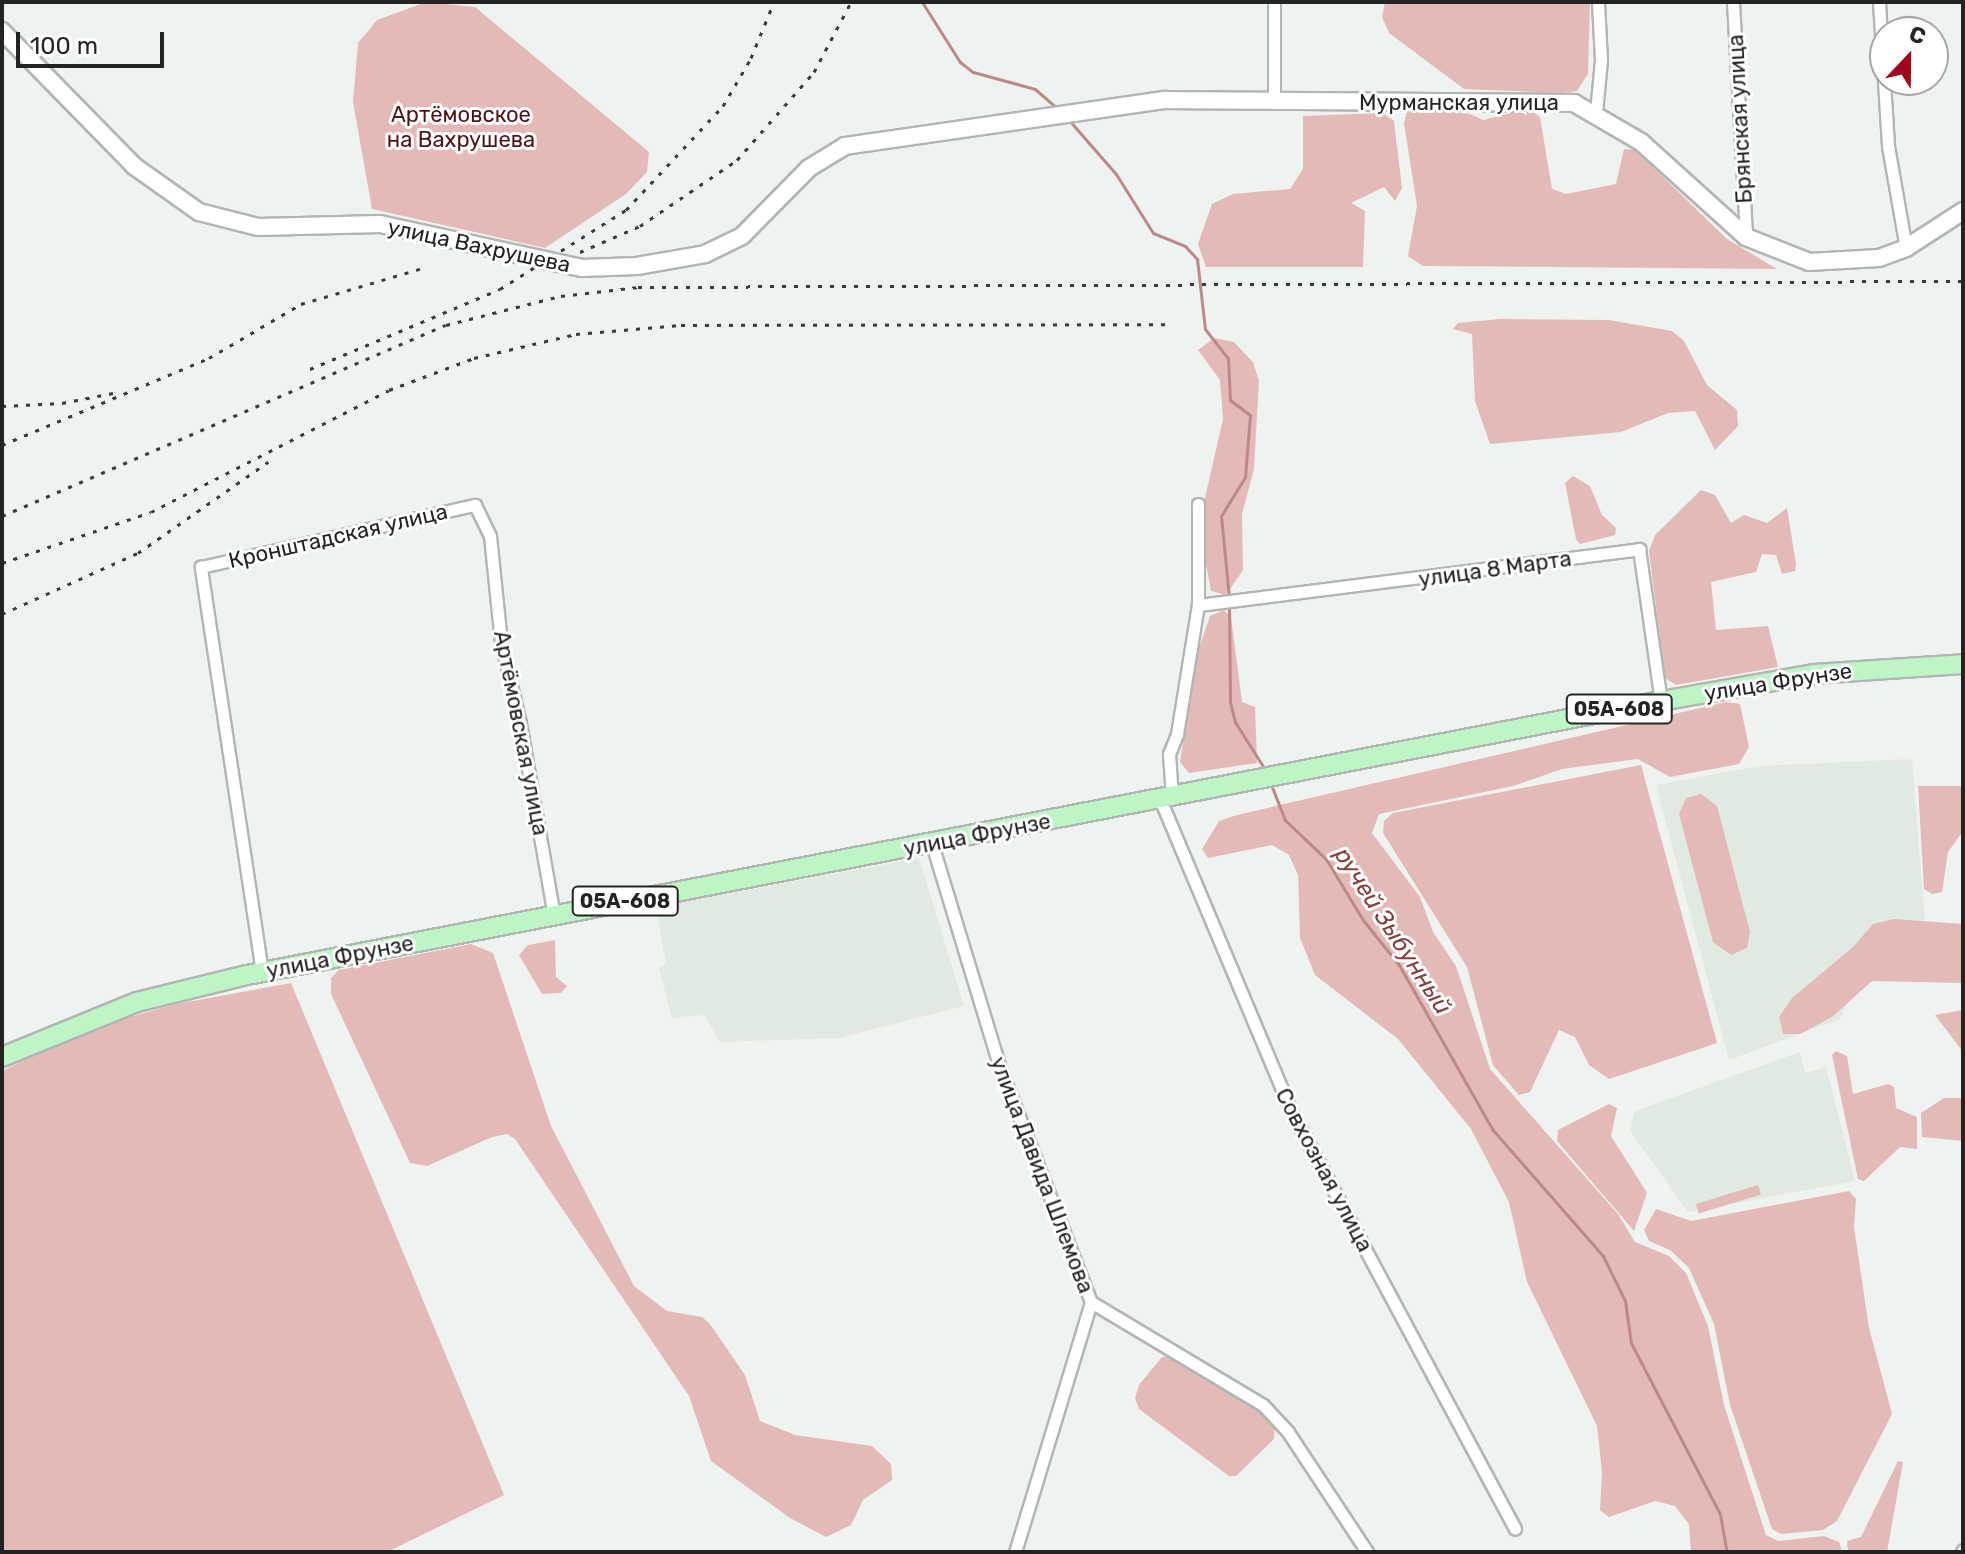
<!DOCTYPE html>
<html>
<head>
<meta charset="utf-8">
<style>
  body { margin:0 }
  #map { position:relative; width:1965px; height:1554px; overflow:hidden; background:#eff3f0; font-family:Rubik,sans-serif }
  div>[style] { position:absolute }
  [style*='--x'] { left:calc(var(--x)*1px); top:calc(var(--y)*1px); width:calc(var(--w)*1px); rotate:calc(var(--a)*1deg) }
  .built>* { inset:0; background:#e0eae1 }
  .green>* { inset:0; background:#e3bab7; transform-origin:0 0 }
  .stream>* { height:3px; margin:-1.5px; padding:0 1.5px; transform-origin:1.5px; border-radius:1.5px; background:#bc8a86 }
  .roads { filter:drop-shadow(2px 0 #b2b6b3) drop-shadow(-2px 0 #b2b6b3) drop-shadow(0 2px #b2b6b3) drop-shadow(0 -2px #b2b6b3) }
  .minor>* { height:11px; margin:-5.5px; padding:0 5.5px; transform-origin:5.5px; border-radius:5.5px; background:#fff }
  .secondary>* { height:16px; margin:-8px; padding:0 8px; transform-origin:8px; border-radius:8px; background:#fff }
  .primary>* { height:18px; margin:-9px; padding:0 9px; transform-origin:9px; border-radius:9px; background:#bef5c7 }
  .rail>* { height:3px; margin-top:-1.5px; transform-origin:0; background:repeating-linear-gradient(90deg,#3a3c3a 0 4px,transparent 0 12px) }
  span { translate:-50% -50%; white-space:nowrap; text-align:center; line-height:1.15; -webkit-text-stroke:6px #fff; paint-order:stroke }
  .shield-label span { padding:2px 6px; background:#fff; border:2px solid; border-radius:6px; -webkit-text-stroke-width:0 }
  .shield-label { font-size:20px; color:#222422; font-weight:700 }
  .street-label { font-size:22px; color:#222422 }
  .park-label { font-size:22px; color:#501314 }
  .water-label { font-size:24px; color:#82403d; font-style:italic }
  .frame { position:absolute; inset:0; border:4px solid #222422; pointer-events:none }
  .north { position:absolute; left:1869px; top:16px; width:80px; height:80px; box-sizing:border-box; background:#fff; border:2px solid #a7a7a7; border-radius:50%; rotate:22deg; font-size:22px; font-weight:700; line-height:32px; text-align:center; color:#222422 }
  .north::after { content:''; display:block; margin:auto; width:28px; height:36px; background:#a2041e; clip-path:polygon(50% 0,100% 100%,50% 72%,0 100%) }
  .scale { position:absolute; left:16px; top:32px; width:148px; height:36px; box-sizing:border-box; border:4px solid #222422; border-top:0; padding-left:10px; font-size:24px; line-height:28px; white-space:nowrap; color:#222422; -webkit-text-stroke:6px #fff; paint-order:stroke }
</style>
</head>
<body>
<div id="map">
  <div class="built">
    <i style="clip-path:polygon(1912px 759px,1926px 935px,1874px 946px,1840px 1019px,1729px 1060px,1656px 785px,1759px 766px)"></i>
    <i style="clip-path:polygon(919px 858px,964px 1006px,839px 1038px,720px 1042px,704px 1015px,672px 1018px,659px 968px,666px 963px,656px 907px)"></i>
    <i style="clip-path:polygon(1800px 1052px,1805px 1073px,1826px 1067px,1855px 1181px,1688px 1212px,1630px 1131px,1635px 1111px)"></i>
  </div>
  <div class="green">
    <i style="clip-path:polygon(426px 2px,475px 7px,649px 152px,647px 172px,626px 194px,545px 248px,372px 209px,353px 102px,358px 43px,377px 20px)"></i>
    <i style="clip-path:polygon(1385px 2px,1590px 2px,1588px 74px,1577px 91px,1562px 93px,1464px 89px,1389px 33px,1382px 17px)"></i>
    <i style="clip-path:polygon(1417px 109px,1470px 114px,1483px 120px,1523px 110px,1534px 113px,1540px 117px,1552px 189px,1566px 194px,1616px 184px,1624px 149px,1635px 150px,1727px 239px,1777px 269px,1423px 266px,1408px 256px,1417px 206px,1404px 123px,1407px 110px)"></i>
    <i style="clip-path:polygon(1383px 113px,1394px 121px,1402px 188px,1395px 201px,1384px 187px,1351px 203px,1365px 211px,1363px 267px,1206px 267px,1198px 244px,1212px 204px,1233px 194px,1290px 189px,1303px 169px,1303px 116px)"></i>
    <i style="clip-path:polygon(1500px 319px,1609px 320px,1672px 331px,1684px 341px,1707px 385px,1737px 410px,1738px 426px,1715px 450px,1695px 411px,1668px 413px,1621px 432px,1490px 444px,1475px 401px,1472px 334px,1453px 329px,1458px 323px)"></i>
    <i style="clip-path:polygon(1214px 338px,1234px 342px,1253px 362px,1259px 381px,1254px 469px,1242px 514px,1243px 570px,1226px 595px,1211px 591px,1205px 559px,1204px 502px,1223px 419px,1220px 380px,1198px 350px)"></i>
    <i style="clip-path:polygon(1573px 476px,1590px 486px,1602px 515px,1616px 528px,1615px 535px,1580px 544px,1576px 539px,1565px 483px)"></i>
    <i style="clip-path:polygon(1701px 490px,1715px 495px,1731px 523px,1744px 515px,1767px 523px,1787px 508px,1796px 564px,1795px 571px,1782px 574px,1776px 555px,1762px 554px,1756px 572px,1711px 582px,1716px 630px,1768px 626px,1778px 667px,1676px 685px,1665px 678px,1649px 551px,1655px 535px)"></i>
    <i style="clip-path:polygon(1224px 610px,1231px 617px,1242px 702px,1255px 707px,1257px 763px,1189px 773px,1180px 762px,1196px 657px,1210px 616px)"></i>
    <i style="clip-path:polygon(1726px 702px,1740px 704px,1749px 747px,1739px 764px,1670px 777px,1638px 759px,1562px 769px,1513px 786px,1379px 814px,1372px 833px,1420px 897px,1433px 932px,1456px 966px,1490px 1069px,1618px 1214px,1635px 1242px,1669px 1256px,1686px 1273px,1708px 1326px,1724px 1405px,1766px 1535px,1778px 1541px,1824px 1536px,1839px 1542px,1842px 1552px,1691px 1552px,1689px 1524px,1675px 1506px,1655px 1501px,1609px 1517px,1600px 1510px,1602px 1471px,1597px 1426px,1527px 1282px,1509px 1202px,1471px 1129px,1398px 1039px,1315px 975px,1300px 938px,1298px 875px,1289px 855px,1272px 845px,1208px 858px,1202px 849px,1219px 821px,1237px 815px)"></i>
    <i style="clip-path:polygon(1641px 765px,1717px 1043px,1609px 1079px,1589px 1065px,1575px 1037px,1559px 1030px,1530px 1092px,1519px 1095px,1493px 1065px,1467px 967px,1383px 833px,1384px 821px,1393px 813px)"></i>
    <i style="clip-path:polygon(1918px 786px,1963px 786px,1963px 831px,1948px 852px,1942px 892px,1932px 894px,1924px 889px)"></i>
    <i style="clip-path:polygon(1701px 794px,1717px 806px,1750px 932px,1747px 948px,1731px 955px,1713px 942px,1679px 814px,1686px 798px)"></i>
    <i style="clip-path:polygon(1894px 919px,1963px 924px,1963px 983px,1872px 981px,1832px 1017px,1800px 1034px,1783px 1034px,1779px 1017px,1792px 998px,1853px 947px,1873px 924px)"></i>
    <i style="clip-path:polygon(555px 940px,556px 977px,567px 986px,561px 993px,542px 994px,519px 955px,528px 945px)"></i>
    <i style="clip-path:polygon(471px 944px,493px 953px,551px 1126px,634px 1286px,667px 1311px,702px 1317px,710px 1324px,745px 1375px,760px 1421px,795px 1435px,872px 1446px,891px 1464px,892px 1480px,863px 1500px,851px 1525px,826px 1537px,790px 1518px,711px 1461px,689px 1396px,515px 1139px,507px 1134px,492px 1137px,427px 1166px,410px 1163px,331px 994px,331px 978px,339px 970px)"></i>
    <i style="clip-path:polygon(291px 983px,504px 1495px,387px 1552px,2px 1552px,2px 1071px,87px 1029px,176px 1004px)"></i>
    <i style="clip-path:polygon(1963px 1010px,1963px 1052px,1935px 1015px)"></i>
    <i style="clip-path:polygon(1836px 1051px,1847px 1056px,1853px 1094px,1888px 1084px,1894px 1087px,1896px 1108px,1917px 1117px,1917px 1149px,1900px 1147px,1864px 1181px,1858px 1179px,1832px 1055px)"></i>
    <i style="clip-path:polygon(1944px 1098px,1963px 1098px,1963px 1141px,1922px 1137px,1921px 1113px)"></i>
    <i style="clip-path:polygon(1609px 1104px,1617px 1108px,1611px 1136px,1647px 1193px,1634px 1231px,1557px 1141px,1558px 1130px)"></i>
    <i style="left:1758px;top:1185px;width:10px;height:65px;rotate:73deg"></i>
    <i style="clip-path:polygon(1849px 1191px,1856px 1199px,1854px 1227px,1869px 1328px,1892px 1414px,1837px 1521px,1823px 1530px,1781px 1534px,1772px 1529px,1730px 1405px,1714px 1324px,1689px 1268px,1670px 1250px,1649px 1241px,1644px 1230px,1656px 1209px,1691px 1221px)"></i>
    <i style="clip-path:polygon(1175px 1356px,1259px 1409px,1275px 1427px,1274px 1439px,1236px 1476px,1229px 1476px,1139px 1409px,1135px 1398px,1139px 1385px,1162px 1357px)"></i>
    <i style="clip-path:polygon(1898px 1461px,1903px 1462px,1887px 1552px,1848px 1552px,1847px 1541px,1861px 1537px)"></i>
  </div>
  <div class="stream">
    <i style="--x:922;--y:2;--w:71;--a:57.7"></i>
    <i style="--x:960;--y:62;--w:16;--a:38"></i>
    <i style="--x:973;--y:72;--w:64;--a:15.3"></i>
    <i style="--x:1035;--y:89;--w:29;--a:41"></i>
    <i style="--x:1068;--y:119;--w:73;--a:48.9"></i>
    <i style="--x:1116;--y:174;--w:70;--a:57.9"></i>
    <i style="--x:1153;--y:233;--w:35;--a:22"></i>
    <i style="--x:1185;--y:246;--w:18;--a:47"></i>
    <i style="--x:1197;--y:259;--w:70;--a:83.5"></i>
    <i style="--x:1205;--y:329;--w:37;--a:52"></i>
    <i style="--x:1228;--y:358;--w:42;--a:87.3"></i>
    <i style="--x:1230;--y:400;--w:25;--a:37"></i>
    <i style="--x:1250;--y:415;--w:62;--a:94.6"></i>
    <i style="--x:1245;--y:477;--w:46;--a:121.6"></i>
    <i style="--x:1221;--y:516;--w:81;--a:84.4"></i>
    <i style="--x:1229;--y:604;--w:98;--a:89.4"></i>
    <i style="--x:1230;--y:702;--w:21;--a:76"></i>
    <i style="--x:1235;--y:722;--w:58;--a:57.7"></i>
    <i style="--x:1270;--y:782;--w:41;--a:68.5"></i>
    <i style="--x:1285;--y:820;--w:57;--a:43.6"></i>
    <i style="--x:1326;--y:859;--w:71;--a:58.8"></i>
    <i style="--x:1363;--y:920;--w:58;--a:51.3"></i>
    <i style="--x:1399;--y:965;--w:189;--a:60.4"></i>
    <i style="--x:1492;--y:1129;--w:169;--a:48.8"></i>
    <i style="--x:1603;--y:1256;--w:50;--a:63.9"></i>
    <i style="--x:1625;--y:1301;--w:42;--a:81.9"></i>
    <i style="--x:1631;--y:1343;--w:193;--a:62.5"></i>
    <i style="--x:1720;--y:1514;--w:39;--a:80"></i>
  </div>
  <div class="roads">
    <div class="minor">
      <i style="--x:1274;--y:2;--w:101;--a:90"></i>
      <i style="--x:1733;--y:2;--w:235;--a:86.8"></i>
      <i style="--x:1879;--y:2;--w:144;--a:86.4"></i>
      <i style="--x:1888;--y:146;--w:104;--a:80"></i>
      <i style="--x:1596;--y:112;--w:52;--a:-84.5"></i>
      <i style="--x:1601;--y:60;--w:58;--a:-93"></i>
      <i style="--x:1198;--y:605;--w:445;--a:-7.2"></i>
      <i style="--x:1639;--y:549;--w:154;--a:81.8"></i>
      <i style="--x:1172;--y:797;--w:43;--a:-94"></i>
      <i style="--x:1169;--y:754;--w:22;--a:-68"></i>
      <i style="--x:1177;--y:734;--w:131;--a:-80.8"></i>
      <i style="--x:1198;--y:605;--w:101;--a:-90"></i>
      <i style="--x:1160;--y:799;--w:336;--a:67.2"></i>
      <i style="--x:1290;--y:1109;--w:476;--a:61.8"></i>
      <i style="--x:932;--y:844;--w:231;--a:73.1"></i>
      <i style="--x:999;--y:1065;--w:254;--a:68.8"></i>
      <i style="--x:1091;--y:1302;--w:261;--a:106.9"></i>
      <i style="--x:262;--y:972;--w:410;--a:-98.6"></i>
      <i style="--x:201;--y:567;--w:281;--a:-12.8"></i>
      <i style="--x:475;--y:505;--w:34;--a:64"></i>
      <i style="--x:490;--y:536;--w:107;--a:84.1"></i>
      <i style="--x:501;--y:642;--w:83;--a:76.8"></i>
      <i style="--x:520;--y:723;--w:195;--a:80"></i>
      <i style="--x:1091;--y:1302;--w:200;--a:30.9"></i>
      <i style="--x:1263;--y:1405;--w:37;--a:47"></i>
      <i style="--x:1288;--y:1432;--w:144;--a:56.6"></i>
      <i style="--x:1962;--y:1552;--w:2;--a:-63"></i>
    </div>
    <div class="secondary">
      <i style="--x:2;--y:31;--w:189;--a:45.6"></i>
      <i style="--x:134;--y:166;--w:80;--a:35.3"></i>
      <i style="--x:199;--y:212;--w:61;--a:14.3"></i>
      <i style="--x:258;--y:227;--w:122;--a:-1.4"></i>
      <i style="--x:380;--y:224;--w:206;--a:12.3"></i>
      <i style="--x:581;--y:268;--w:56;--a:-2"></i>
      <i style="--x:637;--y:266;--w:69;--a:-10"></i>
      <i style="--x:705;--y:254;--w:41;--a:-25.9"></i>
      <i style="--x:742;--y:236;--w:95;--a:-45.4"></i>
      <i style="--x:809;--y:168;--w:42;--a:-31.4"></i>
      <i style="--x:845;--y:146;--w:323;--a:-8.2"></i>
      <i style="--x:1165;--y:100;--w:409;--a:0.4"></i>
      <i style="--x:1574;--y:103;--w:78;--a:30.2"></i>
      <i style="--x:1641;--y:142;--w:142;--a:42.1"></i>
      <i style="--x:1746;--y:237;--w:68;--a:21.6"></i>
      <i style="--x:1809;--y:262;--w:70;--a:-3.3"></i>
      <i style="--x:1879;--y:258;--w:29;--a:-20"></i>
      <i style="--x:1906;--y:248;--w:68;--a:-33"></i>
    </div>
    <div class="primary">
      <i style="--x:2;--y:1057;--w:146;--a:-22.2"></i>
      <i style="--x:137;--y:1002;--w:113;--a:-13.8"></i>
      <i style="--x:247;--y:975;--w:1440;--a:-10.97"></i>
      <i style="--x:1661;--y:701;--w:155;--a:-10"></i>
      <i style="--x:1814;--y:674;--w:149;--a:-3.8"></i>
    </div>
  </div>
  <div class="rail">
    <i style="--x:580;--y:252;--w:65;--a:-23.4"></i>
    <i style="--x:640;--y:226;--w:117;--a:-34.2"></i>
    <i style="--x:737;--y:160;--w:117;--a:-48.8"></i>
    <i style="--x:814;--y:72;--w:79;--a:-62.1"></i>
    <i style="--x:310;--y:369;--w:206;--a:-22.8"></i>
    <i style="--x:500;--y:289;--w:149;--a:-32.1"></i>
    <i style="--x:626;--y:210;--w:142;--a:-47"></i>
    <i style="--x:723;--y:106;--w:56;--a:-59.7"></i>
    <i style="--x:751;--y:58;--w:61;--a:-67.7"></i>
    <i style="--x:2;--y:406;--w:60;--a:-2.9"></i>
    <i style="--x:62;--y:403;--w:52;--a:-11.1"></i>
    <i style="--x:2;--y:445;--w:225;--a:-22.8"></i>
    <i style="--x:209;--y:358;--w:107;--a:-30.4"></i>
    <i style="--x:301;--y:304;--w:130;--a:-16.5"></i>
    <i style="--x:2;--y:516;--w:483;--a:-23.3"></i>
    <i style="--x:446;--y:325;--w:119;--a:-14.2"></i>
    <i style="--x:561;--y:296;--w:78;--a:-6.7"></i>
    <i style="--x:638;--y:287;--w:1325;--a:-0.26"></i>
    <i style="--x:2;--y:563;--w:157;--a:-18.9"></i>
    <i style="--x:151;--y:512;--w:267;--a:-27.1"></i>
    <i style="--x:389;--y:390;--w:91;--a:-20.6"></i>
    <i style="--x:474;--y:358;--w:105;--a:-13.2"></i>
    <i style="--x:576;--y:334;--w:105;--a:-4.9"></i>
    <i style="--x:681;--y:325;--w:486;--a:-0.1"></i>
    <i style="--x:2;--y:614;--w:149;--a:-24.2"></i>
    <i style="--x:138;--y:553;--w:159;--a:-35"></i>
  </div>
  <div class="shield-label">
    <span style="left:1619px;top:709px">05А-608</span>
    <span style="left:625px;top:901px">05А-608</span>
  </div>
  <div class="street-label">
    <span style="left:1459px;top:103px">Мурманская улица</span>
    <span style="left:1740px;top:119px;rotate:-93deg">Брянская улица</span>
    <span style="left:479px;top:246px;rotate:12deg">улица Вахрушева</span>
    <span style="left:338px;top:536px;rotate:-13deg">Кронштадская улица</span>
    <span style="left:1495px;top:569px;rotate:-8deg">улица 8 Марта</span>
    <span style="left:1778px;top:682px;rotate:-9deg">улица Фрунзе</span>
    <span style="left:521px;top:733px;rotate:79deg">Артёмовская улица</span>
    <span style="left:977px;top:835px;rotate:-11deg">улица Фрунзе</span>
    <span style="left:340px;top:957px;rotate:-11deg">улица Фрунзе</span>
    <span style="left:1324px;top:1170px;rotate:62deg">Совхозная улица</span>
    <span style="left:1042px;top:1175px;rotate:69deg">улица Давида Шлемова</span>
  </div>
  <div class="park-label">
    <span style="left:461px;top:127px">Артёмовское<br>на Вахрушева</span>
  </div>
  <div class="water-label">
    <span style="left:1392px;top:931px;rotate:57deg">ручей Зыбунный</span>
  </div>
  <div class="frame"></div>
  <div class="north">С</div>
  <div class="scale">100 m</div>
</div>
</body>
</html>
